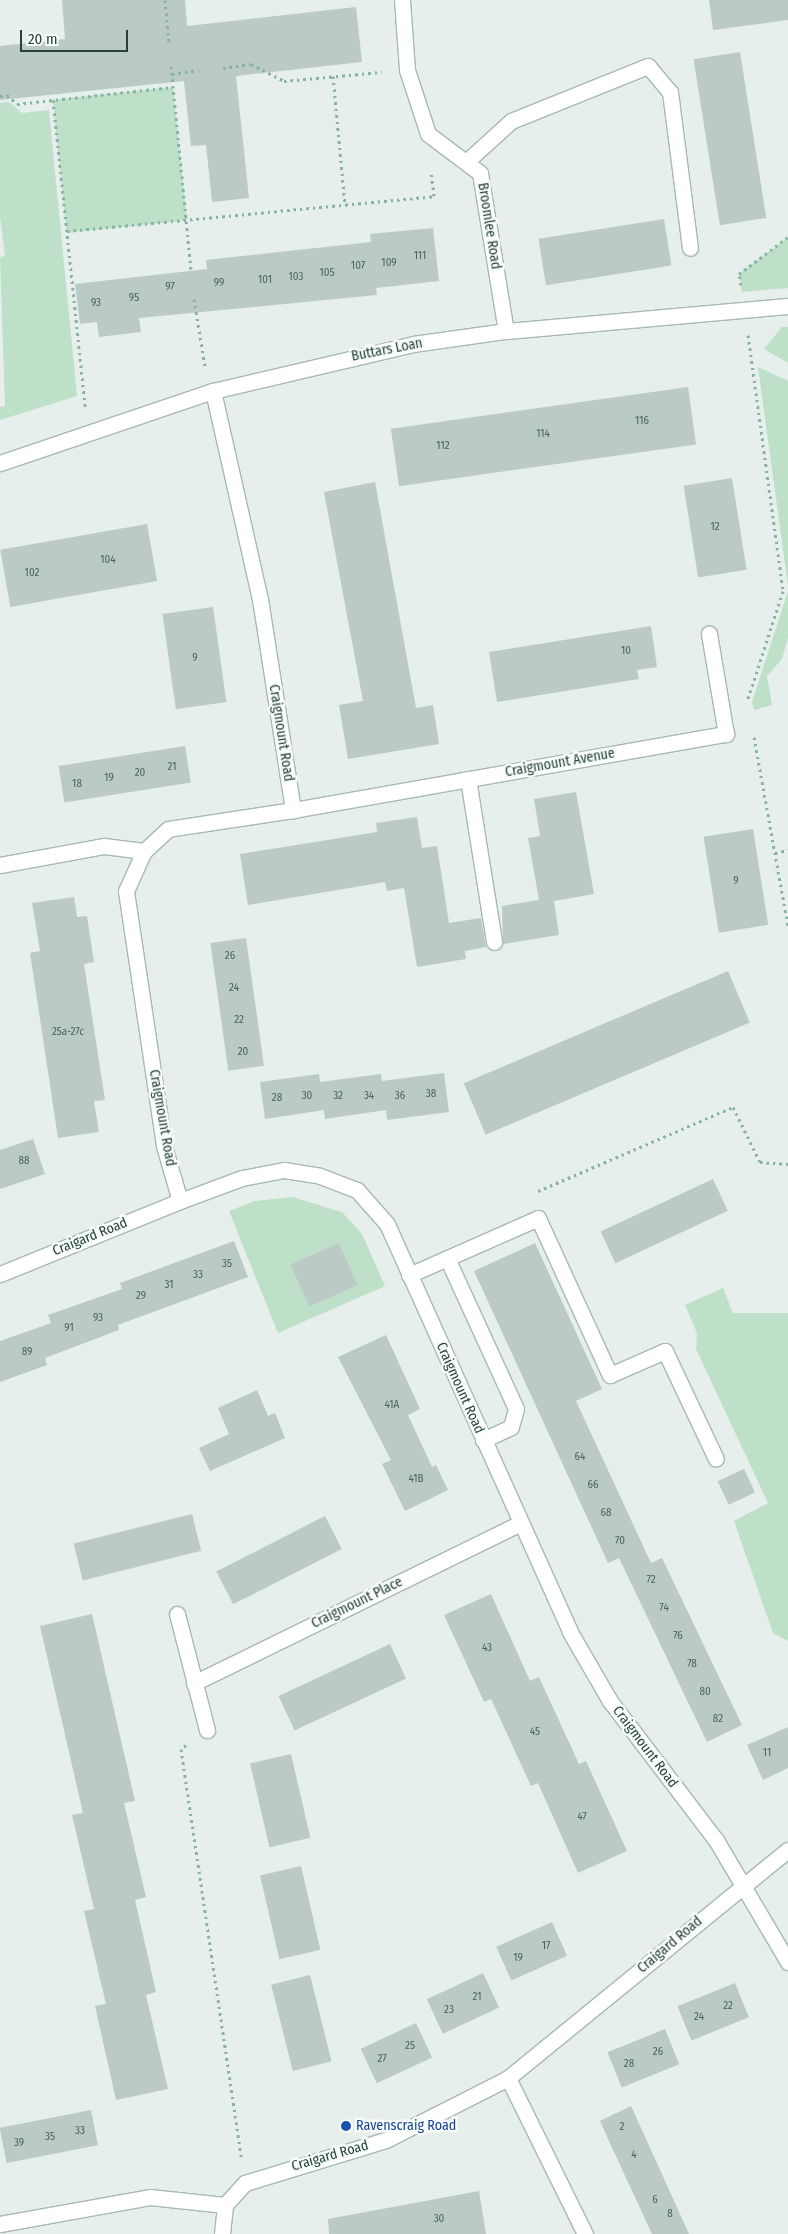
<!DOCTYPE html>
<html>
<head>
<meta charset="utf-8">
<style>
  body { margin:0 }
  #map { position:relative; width:788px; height:2234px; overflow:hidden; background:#e6efeb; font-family:"Fira Sans Condensed",sans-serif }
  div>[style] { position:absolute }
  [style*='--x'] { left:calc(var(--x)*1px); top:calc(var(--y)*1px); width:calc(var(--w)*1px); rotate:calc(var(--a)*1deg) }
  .green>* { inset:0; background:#bfe0c8; transform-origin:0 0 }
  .building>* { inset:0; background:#bbcac4; transform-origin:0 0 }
  .path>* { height:3px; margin-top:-1.5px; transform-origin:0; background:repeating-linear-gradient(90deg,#86b3a5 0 2.5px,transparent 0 6.5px) }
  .roads { filter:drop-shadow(1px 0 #a8b8b2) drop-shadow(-1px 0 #a8b8b2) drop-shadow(0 1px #a8b8b2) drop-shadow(0 -1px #a8b8b2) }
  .minor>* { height:15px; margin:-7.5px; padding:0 7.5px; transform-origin:7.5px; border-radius:7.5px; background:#fff }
  .dots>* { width:14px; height:14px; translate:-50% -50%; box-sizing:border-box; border:2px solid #f7fbf9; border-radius:50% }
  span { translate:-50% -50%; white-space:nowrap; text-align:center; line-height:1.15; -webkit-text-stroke:5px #f7fbf9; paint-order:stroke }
  .number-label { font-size:11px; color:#4a645c }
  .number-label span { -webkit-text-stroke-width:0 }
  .street-label { font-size:14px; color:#24423a }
  .transit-label { font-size:14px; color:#164399 }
  .left { translate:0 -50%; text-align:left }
  .scale { position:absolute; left:20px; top:30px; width:108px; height:22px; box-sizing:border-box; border:2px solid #24423a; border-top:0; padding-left:6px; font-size:15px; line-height:18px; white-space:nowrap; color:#24423a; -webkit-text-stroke:4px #f7fbf9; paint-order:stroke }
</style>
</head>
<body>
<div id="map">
  <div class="green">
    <i style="left:173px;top:87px;width:134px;height:121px;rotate:84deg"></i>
    <i style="clip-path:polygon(9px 102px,22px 113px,49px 110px,77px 396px,0 420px,0 407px,5px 406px,0 257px,5px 256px,0 217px,0 103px)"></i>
    <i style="clip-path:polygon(788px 237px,788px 288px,742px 292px,739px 274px)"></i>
    <i style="clip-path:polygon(782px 327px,788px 327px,788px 363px,764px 349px)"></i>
    <i style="clip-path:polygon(758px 367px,788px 381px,788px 586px)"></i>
    <i style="clip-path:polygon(788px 591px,788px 638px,782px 659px,767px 676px,772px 705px,754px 710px,752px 702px)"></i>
    <i style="clip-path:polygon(292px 1197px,342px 1212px,362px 1234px,385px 1286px,278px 1333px,229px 1211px,255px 1201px)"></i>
    <i style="clip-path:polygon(723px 1288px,733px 1313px,788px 1313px,788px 1641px,773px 1633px,734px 1521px,768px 1503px,696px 1349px,697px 1333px,685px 1305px)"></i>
  </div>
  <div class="building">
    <i style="clip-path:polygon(62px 0,185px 0,187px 26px,356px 7px,362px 62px,236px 76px,249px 198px,212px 202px,206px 145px,191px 146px,184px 81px,0 100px,0 46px,65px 39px)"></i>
    <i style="clip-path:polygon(709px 0,788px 0,788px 20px,713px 30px)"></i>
    <i style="left:740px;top:52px;width:168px;height:47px;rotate:81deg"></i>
    <i style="left:664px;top:219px;width:47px;height:127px;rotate:81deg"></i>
    <i style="clip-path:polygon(433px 228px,439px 281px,376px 288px,377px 295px,139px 318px,141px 332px,99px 337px,97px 322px,80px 324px,75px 284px,207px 269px,206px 260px,371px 242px,370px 234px)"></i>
    <i style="left:688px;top:387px;width:58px;height:300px;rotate:82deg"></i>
    <i style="left:732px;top:478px;width:93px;height:49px;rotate:81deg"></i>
    <i style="clip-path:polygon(375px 482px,416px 708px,433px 705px,439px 744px,348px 759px,339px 705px,363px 701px,324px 492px)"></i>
    <i style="left:147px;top:524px;width:58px;height:149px;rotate:80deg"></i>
    <i style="left:213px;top:607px;width:96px;height:51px;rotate:82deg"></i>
    <i style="clip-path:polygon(651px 626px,657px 667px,637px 670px,639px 679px,497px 702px,489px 652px)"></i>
    <i style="left:185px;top:746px;width:37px;height:128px;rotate:81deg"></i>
    <i style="clip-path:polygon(576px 792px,594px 894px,554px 901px,559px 935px,503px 944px,502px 906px,539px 900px,528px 838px,540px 836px,534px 799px)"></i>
    <i style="clip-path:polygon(417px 817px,422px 848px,437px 846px,449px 923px,481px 918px,486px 947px,465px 951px,466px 959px,417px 967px,404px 888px,387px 891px,385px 882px,248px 905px,240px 854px,377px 832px,376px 823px)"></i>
    <i style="left:753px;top:829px;width:97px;height:50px;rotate:81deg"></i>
    <i style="clip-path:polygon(74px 897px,77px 917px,87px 916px,94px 962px,84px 964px,105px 1100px,94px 1101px,99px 1132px,58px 1138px,30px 953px,40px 951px,32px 903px)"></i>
    <i style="left:246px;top:938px;width:129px;height:36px;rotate:82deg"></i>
    <i style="left:728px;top:971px;width:56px;height:287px;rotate:67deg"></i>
    <i style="clip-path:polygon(444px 1073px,449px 1112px,387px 1120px,386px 1110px,325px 1119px,324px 1110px,265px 1119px,260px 1082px,319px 1074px,320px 1082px,381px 1074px,382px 1081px)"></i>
    <i style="clip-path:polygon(33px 1139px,45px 1174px,0 1189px,0 1150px)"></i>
    <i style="left:713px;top:1179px;width:35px;height:124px;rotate:65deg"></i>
    <i style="clip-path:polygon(234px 1241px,248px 1277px,118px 1325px,119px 1330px,45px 1358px,47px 1365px,0 1382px,0 1341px,51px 1323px,48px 1315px,122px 1289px,120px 1283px)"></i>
    <i style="left:339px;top:1243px;width:46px;height:53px;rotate:66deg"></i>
    <i style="clip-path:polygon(535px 1243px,602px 1389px,576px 1401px,651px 1563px,662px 1558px,742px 1725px,707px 1742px,619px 1558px,608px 1563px,474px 1271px)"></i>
    <i style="clip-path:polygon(386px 1335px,420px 1409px,408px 1415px,432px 1467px,436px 1465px,448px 1490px,405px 1511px,382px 1464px,391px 1460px,338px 1357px)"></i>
    <i style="clip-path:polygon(257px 1390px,268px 1416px,275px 1413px,285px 1438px,210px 1471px,199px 1448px,229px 1434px,218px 1408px)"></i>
    <i style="left:744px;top:1469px;width:26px;height:29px;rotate:65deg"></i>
    <i style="left:192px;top:1514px;width:38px;height:122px;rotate:76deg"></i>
    <i style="left:325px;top:1516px;width:37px;height:122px;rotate:63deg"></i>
    <i style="clip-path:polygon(491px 1594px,530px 1681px,539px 1677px,579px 1764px,586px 1761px,627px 1851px,578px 1873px,538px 1783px,531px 1786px,491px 1699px,484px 1702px,444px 1615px)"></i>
    <i style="clip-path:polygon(92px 1614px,135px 1801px,124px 1803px,146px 1897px,135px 1900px,156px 1992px,146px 1995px,168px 2089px,116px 2100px,95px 2006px,106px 2004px,84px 1911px,94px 1909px,72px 1815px,83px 1813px,40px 1626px)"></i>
    <i style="left:390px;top:1644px;width:38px;height:123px;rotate:65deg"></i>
    <i style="clip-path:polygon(788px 1727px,788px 1768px,763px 1780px,747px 1745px)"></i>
    <i style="left:291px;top:1754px;width:86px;height:42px;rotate:77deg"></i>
    <i style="left:301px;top:1866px;width:86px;height:42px;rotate:77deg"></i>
    <i style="left:552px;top:1922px;width:37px;height:61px;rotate:66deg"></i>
    <i style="left:483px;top:1973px;width:38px;height:62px;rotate:65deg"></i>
    <i style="left:310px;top:1975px;width:89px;height:40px;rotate:76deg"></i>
    <i style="left:735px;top:1983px;width:37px;height:62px;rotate:68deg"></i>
    <i style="left:416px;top:2023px;width:38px;height:61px;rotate:65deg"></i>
    <i style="left:665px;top:2029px;width:38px;height:62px;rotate:68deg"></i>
    <i style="clip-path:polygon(631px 2106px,656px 2161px,689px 2234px,652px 2234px,608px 2139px,600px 2121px)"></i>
    <i style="left:91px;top:2110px;width:36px;height:93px;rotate:79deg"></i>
    <i style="clip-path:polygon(479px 2191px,486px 2234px,329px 2234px,328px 2219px)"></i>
  </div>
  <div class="path">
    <i style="--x:165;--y:0;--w:42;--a:84.6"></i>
    <i style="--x:171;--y:66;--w:206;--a:84.4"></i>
    <i style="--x:223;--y:68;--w:28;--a:-8"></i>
    <i style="--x:251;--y:64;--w:37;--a:27"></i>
    <i style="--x:284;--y:81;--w:98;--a:-5.2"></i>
    <i style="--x:172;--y:74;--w:27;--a:-8"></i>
    <i style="--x:333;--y:76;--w:130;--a:84.7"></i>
    <i style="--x:0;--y:96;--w:7;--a:-8"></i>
    <i style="--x:7;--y:95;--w:13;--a:42"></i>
    <i style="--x:17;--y:104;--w:157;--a:-6.2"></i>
    <i style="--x:53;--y:100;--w:308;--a:84"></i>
    <i style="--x:67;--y:231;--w:369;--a:-5.4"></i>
    <i style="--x:434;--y:196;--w:25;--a:-97"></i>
    <i style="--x:741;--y:285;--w:11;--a:-100"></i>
    <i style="--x:739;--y:274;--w:61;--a:-37.1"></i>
    <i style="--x:194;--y:299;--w:69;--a:80.8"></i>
    <i style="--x:748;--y:335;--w:258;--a:82.2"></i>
    <i style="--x:783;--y:591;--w:114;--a:108"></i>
    <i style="--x:754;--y:737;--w:192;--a:79.8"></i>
    <i style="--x:775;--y:853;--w:13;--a:-13"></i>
    <i style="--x:538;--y:1191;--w:212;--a:-23.3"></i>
    <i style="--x:733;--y:1107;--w:61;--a:63.9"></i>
    <i style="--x:760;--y:1162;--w:28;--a:4"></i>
    <i style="--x:186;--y:1745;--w:6;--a:141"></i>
    <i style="--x:181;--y:1749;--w:412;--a:81.6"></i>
  </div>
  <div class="roads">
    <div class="minor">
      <i style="--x:402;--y:0;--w:70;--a:85.9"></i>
      <i style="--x:407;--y:70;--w:67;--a:71.8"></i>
      <i style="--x:428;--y:134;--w:65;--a:36.9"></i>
      <i style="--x:480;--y:173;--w:160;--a:80.7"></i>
      <i style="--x:466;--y:162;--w:61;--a:-42.3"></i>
      <i style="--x:511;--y:121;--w:148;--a:-21.9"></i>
      <i style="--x:648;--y:66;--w:34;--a:50"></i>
      <i style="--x:670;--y:92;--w:157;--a:82.7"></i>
      <i style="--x:213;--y:391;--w:213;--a:77.3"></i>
      <i style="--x:260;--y:599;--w:214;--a:81.1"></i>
      <i style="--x:293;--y:810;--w:126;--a:171.4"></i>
      <i style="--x:168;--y:829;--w:33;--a:137"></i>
      <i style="--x:144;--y:851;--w:44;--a:114.2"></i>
      <i style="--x:126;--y:891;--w:258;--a:81.5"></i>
      <i style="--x:164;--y:1146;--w:57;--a:73.8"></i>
      <i style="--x:180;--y:1201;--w:66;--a:-20.4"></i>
      <i style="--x:242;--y:1178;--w:43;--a:-10.8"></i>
      <i style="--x:284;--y:1170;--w:36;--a:9"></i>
      <i style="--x:320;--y:1176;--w:40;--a:21"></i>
      <i style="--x:357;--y:1190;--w:45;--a:48.6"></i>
      <i style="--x:387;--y:1224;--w:447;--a:65.8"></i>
      <i style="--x:570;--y:1632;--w:80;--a:59.9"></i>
      <i style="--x:610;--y:1701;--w:175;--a:52.7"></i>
      <i style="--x:716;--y:1840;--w:142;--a:59.5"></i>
      <i style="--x:0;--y:463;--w:225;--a:-18.7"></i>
      <i style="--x:213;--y:391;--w:205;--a:-13.2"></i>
      <i style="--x:413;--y:344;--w:94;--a:-8"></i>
      <i style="--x:506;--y:331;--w:283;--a:-5.1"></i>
      <i style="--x:468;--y:779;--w:165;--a:80.9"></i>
      <i style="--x:293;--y:810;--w:440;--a:-10"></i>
      <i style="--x:726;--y:734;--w:102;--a:-99.6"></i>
      <i style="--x:0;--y:865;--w:106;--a:-10.4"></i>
      <i style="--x:104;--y:846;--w:40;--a:7.1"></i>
      <i style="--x:447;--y:1258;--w:166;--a:65.4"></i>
      <i style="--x:516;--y:1409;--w:19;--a:106"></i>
      <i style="--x:511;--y:1427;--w:31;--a:155"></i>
      <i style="--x:0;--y:1274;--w:194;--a:-22.1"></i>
      <i style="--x:409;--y:1275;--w:141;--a:-23.8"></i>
      <i style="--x:538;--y:1218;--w:173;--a:65.4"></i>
      <i style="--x:610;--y:1375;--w:60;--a:-23.6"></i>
      <i style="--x:665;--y:1351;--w:119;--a:64.7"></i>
      <i style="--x:177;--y:1614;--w:120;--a:75.5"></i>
      <i style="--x:194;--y:1683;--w:363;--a:-26.1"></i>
      <i style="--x:508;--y:2078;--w:174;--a:63.7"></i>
      <i style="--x:225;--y:2205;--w:30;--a:-48"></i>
      <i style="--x:245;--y:2183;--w:147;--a:-17"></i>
      <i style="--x:386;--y:2140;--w:137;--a:-26.9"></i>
      <i style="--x:508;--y:2078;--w:361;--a:-39.2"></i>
      <i style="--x:0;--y:2224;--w:152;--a:-10.2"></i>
      <i style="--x:150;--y:2197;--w:75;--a:6.1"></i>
      <i style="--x:222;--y:2234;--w:29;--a:-84"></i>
    </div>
  </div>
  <div class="dots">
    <i style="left:346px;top:2126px;background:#1a4fb4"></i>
  </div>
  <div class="number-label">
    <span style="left:420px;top:256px">111</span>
    <span style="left:389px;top:263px">109</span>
    <span style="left:358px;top:266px">107</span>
    <span style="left:327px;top:273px">105</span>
    <span style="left:296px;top:277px">103</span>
    <span style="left:265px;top:280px">101</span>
    <span style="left:219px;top:283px">99</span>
    <span style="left:170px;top:287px">97</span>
    <span style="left:134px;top:298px">95</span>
    <span style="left:96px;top:303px">93</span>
    <span style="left:642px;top:421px">116</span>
    <span style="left:543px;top:434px">114</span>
    <span style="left:443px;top:446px">112</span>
    <span style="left:715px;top:527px">12</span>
    <span style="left:108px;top:560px">104</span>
    <span style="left:32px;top:573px">102</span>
    <span style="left:626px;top:651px">10</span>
    <span style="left:195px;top:658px">9</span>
    <span style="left:172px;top:767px">21</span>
    <span style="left:140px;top:773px">20</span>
    <span style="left:109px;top:778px">19</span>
    <span style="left:77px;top:784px">18</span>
    <span style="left:736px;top:881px">9</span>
    <span style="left:230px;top:956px">26</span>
    <span style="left:234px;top:988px">24</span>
    <span style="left:239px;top:1020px">22</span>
    <span style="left:68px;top:1032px">25a-27c</span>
    <span style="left:243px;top:1052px">20</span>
    <span style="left:431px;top:1094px">38</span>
    <span style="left:307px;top:1096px">30</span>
    <span style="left:338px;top:1096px">32</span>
    <span style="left:369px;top:1096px">34</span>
    <span style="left:400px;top:1096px">36</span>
    <span style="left:277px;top:1098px">28</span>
    <span style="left:24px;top:1161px">88</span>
    <span style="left:227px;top:1264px">35</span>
    <span style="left:198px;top:1275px">33</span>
    <span style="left:169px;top:1285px">31</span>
    <span style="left:141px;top:1296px">29</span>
    <span style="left:98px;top:1318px">93</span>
    <span style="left:69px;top:1328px">91</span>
    <span style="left:27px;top:1352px">89</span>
    <span style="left:392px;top:1405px">41A</span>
    <span style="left:580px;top:1457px">64</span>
    <span style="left:416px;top:1479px">41B</span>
    <span style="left:593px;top:1485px">66</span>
    <span style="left:606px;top:1513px">68</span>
    <span style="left:620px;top:1541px">70</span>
    <span style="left:651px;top:1580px">72</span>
    <span style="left:664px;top:1608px">74</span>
    <span style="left:678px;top:1636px">76</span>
    <span style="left:487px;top:1648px">43</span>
    <span style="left:692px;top:1664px">78</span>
    <span style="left:705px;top:1692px">80</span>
    <span style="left:718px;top:1719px">82</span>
    <span style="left:535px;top:1732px">45</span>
    <span style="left:767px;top:1753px">11</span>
    <span style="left:582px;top:1817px">47</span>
    <span style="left:546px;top:1946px">17</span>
    <span style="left:518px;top:1958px">19</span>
    <span style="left:477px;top:1997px">21</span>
    <span style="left:728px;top:2006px">22</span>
    <span style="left:449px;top:2010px">23</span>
    <span style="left:699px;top:2017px">24</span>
    <span style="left:410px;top:2046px">25</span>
    <span style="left:658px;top:2052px">26</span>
    <span style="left:382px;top:2059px">27</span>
    <span style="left:629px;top:2064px">28</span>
    <span style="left:622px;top:2127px">2</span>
    <span style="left:80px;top:2131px">33</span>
    <span style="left:50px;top:2137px">35</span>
    <span style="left:19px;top:2143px">39</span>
    <span style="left:634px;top:2155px">4</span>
    <span style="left:655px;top:2200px">6</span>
    <span style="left:670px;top:2214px">8</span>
    <span style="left:439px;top:2219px">30</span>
  </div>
  <div class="street-label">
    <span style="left:489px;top:226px;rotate:81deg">Broomlee Road</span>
    <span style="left:387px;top:350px;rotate:-11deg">Buttars Loan</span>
    <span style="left:281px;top:733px;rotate:81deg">Craigmount Road</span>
    <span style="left:560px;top:763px;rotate:-10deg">Craigmount Avenue</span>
    <span style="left:162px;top:1118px;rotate:80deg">Craigmount Road</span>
    <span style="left:90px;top:1237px;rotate:-22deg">Craigard Road</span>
    <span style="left:460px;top:1388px;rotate:66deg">Craigmount Road</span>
    <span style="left:357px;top:1603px;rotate:-26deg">Craigmount Place</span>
    <span style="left:645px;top:1747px;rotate:53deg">Craigmount Road</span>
    <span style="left:670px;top:1945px;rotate:-40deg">Craigard Road</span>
    <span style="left:330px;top:2156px;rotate:-16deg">Craigard Road</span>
  </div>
  <div class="transit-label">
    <span class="left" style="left:356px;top:2126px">Ravenscraig Road</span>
  </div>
  <div class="scale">20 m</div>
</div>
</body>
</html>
